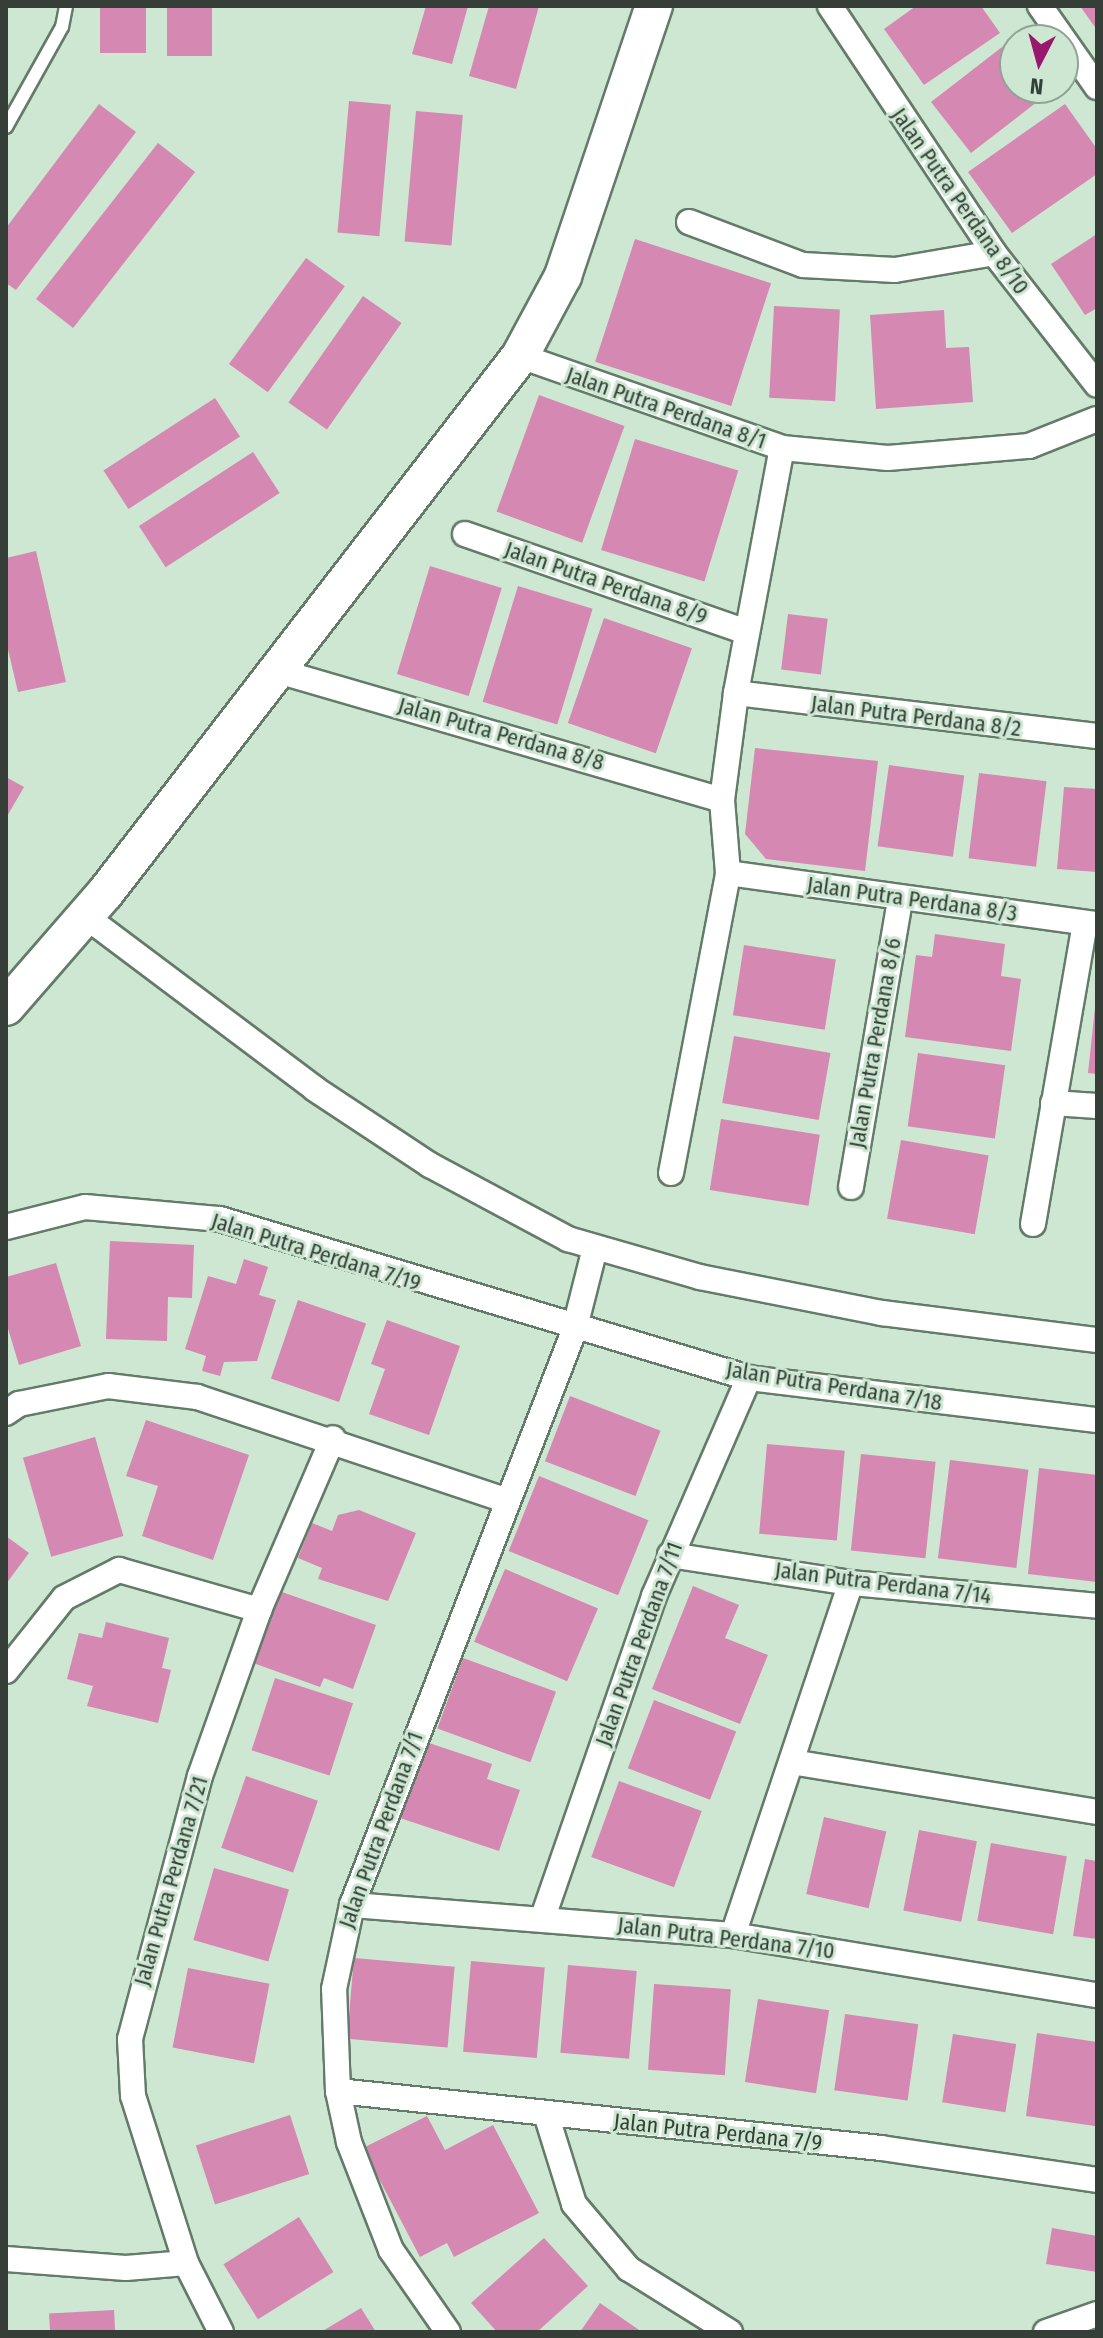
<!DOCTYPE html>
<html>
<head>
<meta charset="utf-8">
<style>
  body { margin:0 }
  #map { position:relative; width:1103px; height:2338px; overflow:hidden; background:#cde7d2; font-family:"Fira Sans Condensed",sans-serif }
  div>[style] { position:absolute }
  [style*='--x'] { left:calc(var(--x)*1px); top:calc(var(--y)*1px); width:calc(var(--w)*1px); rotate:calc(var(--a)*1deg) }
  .building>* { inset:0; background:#d588b1; transform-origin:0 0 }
  .roads { filter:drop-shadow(2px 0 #637b68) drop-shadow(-2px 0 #637b68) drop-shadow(0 2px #637b68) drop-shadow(0 -2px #637b68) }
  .lane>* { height:12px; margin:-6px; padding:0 6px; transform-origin:6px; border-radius:6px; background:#fff }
  .street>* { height:24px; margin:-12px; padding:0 12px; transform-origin:12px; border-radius:12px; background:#fff }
  .secondary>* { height:36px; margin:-18px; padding:0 18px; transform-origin:18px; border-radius:18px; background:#fff }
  span { translate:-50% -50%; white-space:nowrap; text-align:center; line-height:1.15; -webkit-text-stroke:6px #cde7d2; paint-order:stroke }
  .street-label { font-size:22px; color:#353f37 }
  .frame { position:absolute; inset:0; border:8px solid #353f37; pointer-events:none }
  .north { position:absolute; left:999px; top:24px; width:80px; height:80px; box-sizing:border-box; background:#cde7d2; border:2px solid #90a494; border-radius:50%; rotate:186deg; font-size:22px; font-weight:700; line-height:32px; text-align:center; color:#353f37 }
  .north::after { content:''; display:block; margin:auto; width:28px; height:36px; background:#99176c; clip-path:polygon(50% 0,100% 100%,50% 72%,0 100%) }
</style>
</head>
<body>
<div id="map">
  <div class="building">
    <i style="left:100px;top:6px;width:46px;height:47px"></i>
    <i style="left:167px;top:6px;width:45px;height:50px"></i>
    <i style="clip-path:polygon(426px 6px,468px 6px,452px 64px,412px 54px)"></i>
    <i style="clip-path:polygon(489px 6px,539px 6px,516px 89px,469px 76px)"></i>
    <i style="clip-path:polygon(916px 6px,981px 6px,1000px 33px,924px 85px,884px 29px)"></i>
    <i style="clip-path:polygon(1080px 6px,1097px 6px,1097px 30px)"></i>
    <i style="clip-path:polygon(1015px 37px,1015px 88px,1055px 88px,971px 153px,931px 102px)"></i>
    <i style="left:349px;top:101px;width:42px;height:132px;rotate:5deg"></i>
    <i style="clip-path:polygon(99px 104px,136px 132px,16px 290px,6px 283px,6px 228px)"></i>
    <i style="clip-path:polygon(1065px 104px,1097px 149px,1097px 174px,1012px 233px,968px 172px)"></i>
    <i style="left:416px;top:111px;width:47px;height:131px;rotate:5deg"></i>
    <i style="left:158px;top:143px;width:47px;height:198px;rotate:38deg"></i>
    <i style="clip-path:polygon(1097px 234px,1097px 308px,1085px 315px,1051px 264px)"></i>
    <i style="left:635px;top:239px;width:143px;height:129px;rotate:18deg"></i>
    <i style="left:306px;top:258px;width:48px;height:131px;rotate:36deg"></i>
    <i style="left:363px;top:296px;width:47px;height:130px;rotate:35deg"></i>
    <i style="left:774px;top:306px;width:66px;height:92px;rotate:3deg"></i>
    <i style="clip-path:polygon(944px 310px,946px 348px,969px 347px,973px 402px,876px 409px,870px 315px)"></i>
    <i style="left:539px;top:395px;width:91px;height:124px;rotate:20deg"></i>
    <i style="left:215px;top:398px;width:46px;height:133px;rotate:57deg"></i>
    <i style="left:635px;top:439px;width:108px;height:116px;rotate:17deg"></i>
    <i style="left:253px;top:452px;width:49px;height:136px;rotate:57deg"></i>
    <i style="clip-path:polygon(36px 551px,66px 682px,18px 692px,6px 641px,6px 558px)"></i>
    <i style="left:430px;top:566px;width:75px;height:113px;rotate:17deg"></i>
    <i style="left:518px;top:586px;width:78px;height:121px;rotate:17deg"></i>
    <i style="left:788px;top:614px;width:40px;height:56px;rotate:7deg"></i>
    <i style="left:604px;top:618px;width:93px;height:111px;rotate:19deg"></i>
    <i style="clip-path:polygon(755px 748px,878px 761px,865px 871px,766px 859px,745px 834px)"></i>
    <i style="left:889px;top:765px;width:76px;height:82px;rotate:8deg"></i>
    <i style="left:979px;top:773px;width:68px;height:86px;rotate:7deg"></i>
    <i style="clip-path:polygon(6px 777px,24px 787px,6px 818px)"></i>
    <i style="clip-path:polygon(1064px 787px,1097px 789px,1097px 872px,1057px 869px)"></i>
    <i style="clip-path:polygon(935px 934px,1005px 944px,1001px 976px,1021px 979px,1011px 1051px,905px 1037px,916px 955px,932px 957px)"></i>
    <i style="left:744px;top:945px;width:93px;height:71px;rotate:9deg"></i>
    <i style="clip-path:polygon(1097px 989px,1097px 1074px,1088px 1073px)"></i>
    <i style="left:734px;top:1036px;width:98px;height:68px;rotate:10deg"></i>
    <i style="left:918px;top:1053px;width:88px;height:74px;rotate:8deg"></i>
    <i style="left:721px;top:1119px;width:100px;height:72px;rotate:9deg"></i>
    <i style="left:901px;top:1140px;width:89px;height:80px;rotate:10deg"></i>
    <i style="clip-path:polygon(110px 1241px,194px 1245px,192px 1298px,168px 1297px,167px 1341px,106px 1339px)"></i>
    <i style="clip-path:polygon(244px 1259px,268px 1267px,259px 1295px,276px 1300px,257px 1361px,224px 1362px,220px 1376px,202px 1371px,206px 1356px,185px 1349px,208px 1276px,236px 1284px)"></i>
    <i style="clip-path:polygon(56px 1263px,81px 1346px,19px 1365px,6px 1322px,6px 1277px)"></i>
    <i style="left:298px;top:1300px;width:72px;height:83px;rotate:19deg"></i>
    <i style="clip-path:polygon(387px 1320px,460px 1346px,429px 1435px,369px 1414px,385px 1369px,371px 1364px)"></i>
    <i style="left:570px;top:1396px;width:97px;height:70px;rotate:21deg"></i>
    <i style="clip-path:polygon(146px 1420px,249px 1455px,213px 1560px,142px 1536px,158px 1486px,126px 1476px)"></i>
    <i style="left:95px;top:1437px;width:103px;height:75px;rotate:74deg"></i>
    <i style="left:767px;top:1444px;width:78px;height:90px;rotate:5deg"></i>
    <i style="left:861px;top:1454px;width:75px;height:97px;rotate:6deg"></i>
    <i style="left:950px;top:1460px;width:79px;height:99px;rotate:7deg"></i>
    <i style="clip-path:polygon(1039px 1468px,1097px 1475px,1097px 1582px,1028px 1574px)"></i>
    <i style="left:539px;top:1476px;width:118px;height:81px;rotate:22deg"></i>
    <i style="clip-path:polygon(359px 1510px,416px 1533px,388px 1601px,318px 1579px,322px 1568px,298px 1558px,312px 1523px,332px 1531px,338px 1515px)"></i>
    <i style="clip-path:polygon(6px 1536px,29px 1553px,6px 1584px)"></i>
    <i style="left:505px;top:1569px;width:101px;height:79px;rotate:23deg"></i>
    <i style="clip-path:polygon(693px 1586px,739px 1605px,725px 1638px,768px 1655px,740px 1724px,652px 1689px)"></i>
    <i style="clip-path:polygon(279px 1591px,376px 1625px,353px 1689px,324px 1678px,320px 1687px,253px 1663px)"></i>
    <i style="clip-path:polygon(106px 1622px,169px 1638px,162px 1668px,171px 1670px,158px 1723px,87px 1706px,93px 1686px,67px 1679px,79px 1633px,102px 1638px)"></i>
    <i style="left:463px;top:1658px;width:99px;height:75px;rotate:20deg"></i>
    <i style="left:275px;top:1678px;width:82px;height:76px;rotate:18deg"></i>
    <i style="left:654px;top:1700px;width:88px;height:73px;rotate:21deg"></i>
    <i style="clip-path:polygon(426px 1742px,492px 1764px,487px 1779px,520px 1790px,499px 1851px,400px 1818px)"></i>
    <i style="left:246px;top:1776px;width:76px;height:76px;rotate:19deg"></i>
    <i style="left:619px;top:1781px;width:88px;height:81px;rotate:20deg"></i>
    <i style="left:824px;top:1817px;width:64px;height:79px;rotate:13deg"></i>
    <i style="left:919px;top:1830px;width:59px;height:82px;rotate:11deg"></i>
    <i style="left:991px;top:1843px;width:77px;height:79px;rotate:10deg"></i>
    <i style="clip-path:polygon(1085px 1859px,1097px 1861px,1097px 1939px,1073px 1936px)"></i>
    <i style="left:214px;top:1868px;width:78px;height:75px;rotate:16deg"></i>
    <i style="left:354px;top:1958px;width:101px;height:81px;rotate:5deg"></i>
    <i style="left:471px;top:1961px;width:74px;height:91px;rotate:5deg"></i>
    <i style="left:568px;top:1965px;width:69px;height:88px;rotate:5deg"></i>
    <i style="left:188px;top:1968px;width:83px;height:81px;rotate:11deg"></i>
    <i style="left:654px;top:1984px;width:77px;height:86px;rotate:4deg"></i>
    <i style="left:758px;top:1999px;width:72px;height:84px;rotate:9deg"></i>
    <i style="left:845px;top:2014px;width:74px;height:77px;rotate:8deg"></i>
    <i style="clip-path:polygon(1037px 2033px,1097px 2042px,1095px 2126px,1026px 2116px)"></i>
    <i style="left:953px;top:2034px;width:64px;height:69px;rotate:9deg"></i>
    <i style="left:290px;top:2115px;width:62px;height:99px;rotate:72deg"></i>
    <i style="clip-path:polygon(427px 2116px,445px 2150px,493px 2125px,539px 2213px,454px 2257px,447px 2243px,420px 2257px,363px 2148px)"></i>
    <i style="left:299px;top:2217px;width:65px;height:89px;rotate:58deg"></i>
    <i style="clip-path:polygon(1052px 2228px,1097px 2236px,1097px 2272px,1046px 2264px)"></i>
    <i style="clip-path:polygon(544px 2238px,588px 2286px,537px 2332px,497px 2332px,471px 2303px)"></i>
    <i style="clip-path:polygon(600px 2303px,642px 2332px,580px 2332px)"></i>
    <i style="clip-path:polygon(361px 2308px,376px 2332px,321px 2332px)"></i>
    <i style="left:114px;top:2310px;width:22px;height:65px;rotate:87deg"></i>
  </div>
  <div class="roads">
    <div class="lane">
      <i style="--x:6;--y:127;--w:115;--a:-60.8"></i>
      <i style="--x:62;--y:27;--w:21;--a:-79"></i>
    </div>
    <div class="street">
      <i style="--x:830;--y:6;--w:296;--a:56.4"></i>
      <i style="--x:994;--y:253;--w:167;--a:52"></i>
      <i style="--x:1040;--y:6;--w:99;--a:54.9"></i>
      <i style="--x:689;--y:222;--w:122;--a:20.7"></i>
      <i style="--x:803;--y:265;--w:92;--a:3.1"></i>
      <i style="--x:895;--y:270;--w:100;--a:-9.7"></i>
      <i style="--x:520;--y:356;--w:278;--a:19.3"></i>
      <i style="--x:782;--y:448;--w:106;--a:5.4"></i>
      <i style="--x:888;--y:458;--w:142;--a:-4.9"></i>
      <i style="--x:1029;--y:446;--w:73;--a:-21.7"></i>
      <i style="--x:465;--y:534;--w:298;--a:19.2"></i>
      <i style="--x:278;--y:671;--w:462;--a:16.2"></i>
      <i style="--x:736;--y:693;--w:364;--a:6.8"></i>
      <i style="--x:728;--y:873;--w:373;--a:7.9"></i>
      <i style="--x:85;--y:916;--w:288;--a:36.9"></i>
      <i style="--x:315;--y:1089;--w:138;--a:33.5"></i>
      <i style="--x:430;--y:1165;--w:157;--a:28.2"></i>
      <i style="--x:568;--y:1239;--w:137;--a:16.1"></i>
      <i style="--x:700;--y:1277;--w:186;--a:11.2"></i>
      <i style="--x:882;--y:1313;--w:217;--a:7.2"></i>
      <i style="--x:1053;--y:1103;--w:44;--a:3.9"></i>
      <i style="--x:671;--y:1173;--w:305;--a:-79.2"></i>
      <i style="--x:728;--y:873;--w:73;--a:-94.7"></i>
      <i style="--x:722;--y:800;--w:108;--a:-82.5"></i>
      <i style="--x:736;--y:693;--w:249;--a:-79.4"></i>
      <i style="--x:851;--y:1187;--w:292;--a:-80.3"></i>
      <i style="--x:1033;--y:1224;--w:305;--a:-80.2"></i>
      <i style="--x:6;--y:1227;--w:81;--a:-14.2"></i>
      <i style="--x:85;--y:1207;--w:136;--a:5.1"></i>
      <i style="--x:220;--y:1219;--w:552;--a:16.73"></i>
      <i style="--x:749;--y:1378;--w:351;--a:6.9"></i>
      <i style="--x:6;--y:1413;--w:16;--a:-35"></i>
      <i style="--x:19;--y:1404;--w:91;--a:-11.4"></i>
      <i style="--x:108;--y:1386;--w:90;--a:7"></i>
      <i style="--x:197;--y:1397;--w:325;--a:18.5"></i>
      <i style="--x:670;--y:1555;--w:183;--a:8.8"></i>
      <i style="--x:851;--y:1583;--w:247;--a:5.3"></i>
      <i style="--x:6;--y:1671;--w:93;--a:-51.5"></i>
      <i style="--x:64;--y:1598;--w:62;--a:-27"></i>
      <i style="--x:119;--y:1570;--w:146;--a:15.9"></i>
      <i style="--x:792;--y:1762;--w:309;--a:9.3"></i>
      <i style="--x:352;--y:1905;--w:382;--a:4.5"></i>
      <i style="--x:733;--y:1935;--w:369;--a:9.4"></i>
      <i style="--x:543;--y:1917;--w:340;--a:-70.9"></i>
      <i style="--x:654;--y:1596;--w:238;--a:-66.5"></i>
      <i style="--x:733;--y:1935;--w:371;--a:-71.5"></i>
      <i style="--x:338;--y:2091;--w:546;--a:5.99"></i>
      <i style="--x:881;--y:2148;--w:218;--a:8.4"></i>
      <i style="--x:546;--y:2114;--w:94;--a:72.7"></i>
      <i style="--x:574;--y:2204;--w:85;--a:49.8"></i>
      <i style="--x:629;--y:2269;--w:119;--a:32"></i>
      <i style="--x:6;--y:2259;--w:120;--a:4.3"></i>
      <i style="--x:126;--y:2268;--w:60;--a:-4.8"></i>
      <i style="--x:221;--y:2332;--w:77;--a:-116.9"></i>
      <i style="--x:186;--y:2263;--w:175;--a:-107.6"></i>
      <i style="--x:133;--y:2096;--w:57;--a:-93"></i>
      <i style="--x:130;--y:2039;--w:272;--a:-75.1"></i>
      <i style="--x:200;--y:1776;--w:176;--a:-70.4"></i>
      <i style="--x:259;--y:1610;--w:187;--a:-66.7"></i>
      <i style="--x:448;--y:2332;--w:100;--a:-124.8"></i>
      <i style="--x:391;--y:2250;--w:116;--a:-111.3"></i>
      <i style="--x:349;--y:2142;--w:52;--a:-102.2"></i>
      <i style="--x:338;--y:2091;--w:102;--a:-92.2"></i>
      <i style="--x:334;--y:1989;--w:86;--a:-77.9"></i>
      <i style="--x:352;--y:1905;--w:615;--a:-68.86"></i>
      <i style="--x:574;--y:1331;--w:86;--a:-75.8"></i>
      <i style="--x:1046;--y:2332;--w:54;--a:-19.4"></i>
    </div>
    <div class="secondary">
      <i style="--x:6;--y:1007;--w:152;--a:-49"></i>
      <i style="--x:106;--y:892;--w:677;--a:-52.32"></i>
      <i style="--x:520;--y:356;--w:91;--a:-61.7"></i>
      <i style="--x:563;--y:276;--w:285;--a:-71.4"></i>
    </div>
  </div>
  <div class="street-label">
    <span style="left:960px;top:201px;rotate:55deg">Jalan Putra Perdana 8/10</span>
    <span style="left:666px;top:408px;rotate:19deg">Jalan Putra Perdana 8/1</span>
    <span style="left:606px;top:583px;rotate:19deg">Jalan Putra Perdana 8/9</span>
    <span style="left:916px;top:716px;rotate:7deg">Jalan Putra Perdana 8/2</span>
    <span style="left:501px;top:734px;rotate:16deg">Jalan Putra Perdana 8/8</span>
    <span style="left:912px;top:899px;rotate:8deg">Jalan Putra Perdana 8/3</span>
    <span style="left:875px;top:1043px;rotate:-80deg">Jalan Putra Perdana 8/6</span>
    <span style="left:316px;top:1252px;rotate:17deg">Jalan Putra Perdana 7/19</span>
    <span style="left:834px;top:1386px;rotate:9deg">Jalan Putra Perdana 7/18</span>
    <span style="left:883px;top:1583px;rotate:7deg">Jalan Putra Perdana 7/14</span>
    <span style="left:639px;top:1644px;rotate:-70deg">Jalan Putra Perdana 7/11</span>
    <span style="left:381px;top:1830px;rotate:-70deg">Jalan Putra Perdana 7/1</span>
    <span style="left:171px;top:1881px;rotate:-74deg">Jalan Putra Perdana 7/21</span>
    <span style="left:726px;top:1938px;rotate:7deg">Jalan Putra Perdana 7/10</span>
    <span style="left:718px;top:2132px;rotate:6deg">Jalan Putra Perdana 7/9</span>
  </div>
  <div class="frame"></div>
  <div class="north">N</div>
</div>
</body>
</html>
